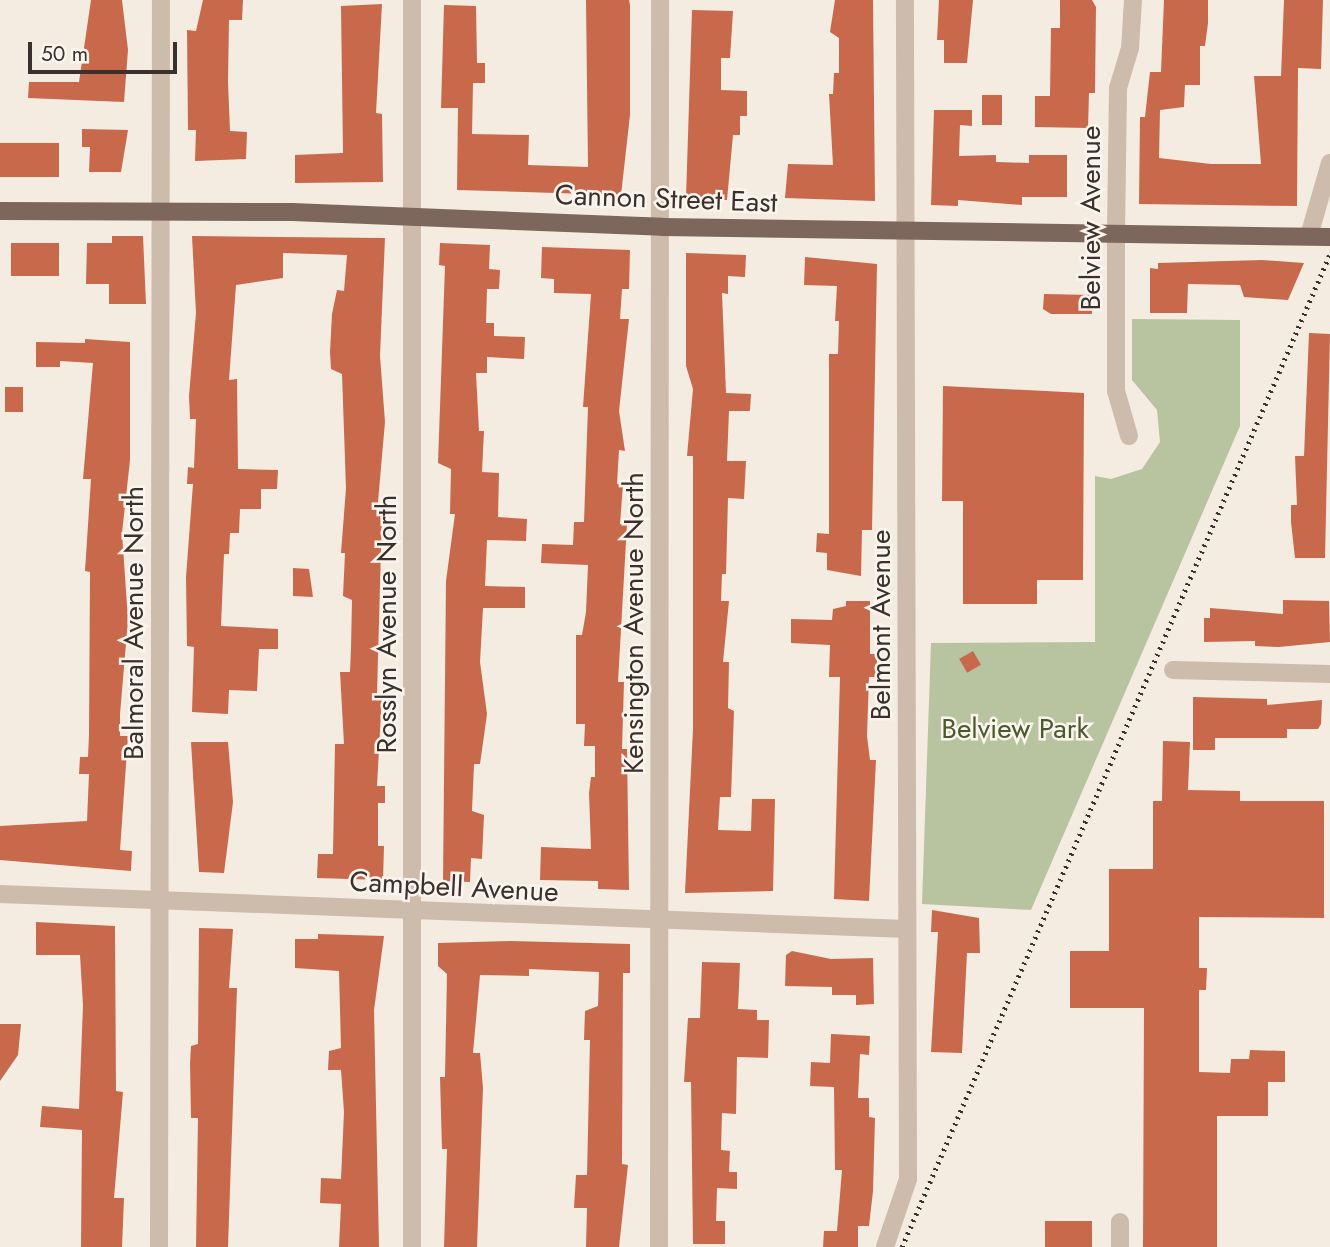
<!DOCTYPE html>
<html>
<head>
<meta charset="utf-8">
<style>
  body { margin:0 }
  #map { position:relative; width:1330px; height:1247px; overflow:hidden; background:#f4ebe1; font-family:Jost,sans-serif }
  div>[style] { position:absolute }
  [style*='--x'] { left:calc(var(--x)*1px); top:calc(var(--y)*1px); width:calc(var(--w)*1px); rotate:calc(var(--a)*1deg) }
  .green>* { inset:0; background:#b8c4a0 }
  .building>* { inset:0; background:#c8694b; transform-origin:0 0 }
  .minor>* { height:18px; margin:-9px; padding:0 9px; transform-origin:9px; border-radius:9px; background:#cdbbac }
  .major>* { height:18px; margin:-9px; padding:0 9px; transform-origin:9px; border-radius:9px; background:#7d675c }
  .rail>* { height:5px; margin-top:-2.5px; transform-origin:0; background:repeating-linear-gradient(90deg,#3b302b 0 2px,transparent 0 7px) }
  span { translate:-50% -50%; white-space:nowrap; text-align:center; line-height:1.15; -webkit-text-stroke:5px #fbf5ee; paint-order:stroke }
  .street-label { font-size:28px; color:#3b302b }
  .park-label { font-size:28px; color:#4a5a2e }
  .scale { position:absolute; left:28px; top:42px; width:149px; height:32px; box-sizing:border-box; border:4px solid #3b302b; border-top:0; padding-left:9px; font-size:21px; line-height:24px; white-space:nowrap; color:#3b302b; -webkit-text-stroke:5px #fbf5ee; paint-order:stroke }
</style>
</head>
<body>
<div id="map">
  <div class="green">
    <i style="clip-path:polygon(1132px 319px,1240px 320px,1240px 426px,1031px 910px,922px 904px,931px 643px,1095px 642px,1095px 476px,1111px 479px,1142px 469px,1160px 442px,1157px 410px,1132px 380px)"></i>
  </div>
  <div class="building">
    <i style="clip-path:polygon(91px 0,122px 0,128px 50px,124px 102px,28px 98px,29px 82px,79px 82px)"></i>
    <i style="clip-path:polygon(203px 0,243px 0,242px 20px,229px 20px,228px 82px,230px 131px,247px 132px,246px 159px,195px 161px,196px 130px,188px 130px,187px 30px,196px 31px)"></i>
    <i style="clip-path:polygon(586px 0,629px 0,630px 5px,630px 115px,621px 195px,457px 190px,458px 108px,441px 108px,444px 5px,476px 6px,477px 63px,485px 63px,485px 83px,473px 83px,472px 134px,529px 135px,528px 165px,588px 167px)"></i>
    <i style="clip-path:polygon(835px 0,873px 0,875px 201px,785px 198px,788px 164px,833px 165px,829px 94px,833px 94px,834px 73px,839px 73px,839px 38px,830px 32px)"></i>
    <i style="clip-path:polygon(939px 0,973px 0,967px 63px,944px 63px,944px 40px,937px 40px)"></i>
    <i style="clip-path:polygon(1060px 0,1092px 0,1096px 7px,1095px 93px,1089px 93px,1088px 128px,1035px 127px,1035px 96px,1050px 96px,1051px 28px,1060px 28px)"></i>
    <i style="clip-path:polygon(1164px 0,1208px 0,1208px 23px,1205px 46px,1200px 46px,1200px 85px,1185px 85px,1184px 107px,1160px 110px,1159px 158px,1211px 164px,1261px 164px,1254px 76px,1281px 76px,1284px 0,1323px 0,1321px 69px,1298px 68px,1297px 206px,1139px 204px,1140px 117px,1145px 117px,1150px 72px,1161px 72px)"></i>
    <i style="clip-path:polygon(382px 4px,376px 113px,382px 114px,383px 182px,295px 183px,295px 155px,343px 153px,341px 6px)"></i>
    <i style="clip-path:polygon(692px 10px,733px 11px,730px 58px,721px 58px,721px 90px,747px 91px,747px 116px,740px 116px,740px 135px,733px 135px,727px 200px,686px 198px)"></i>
    <i style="left:982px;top:95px;width:20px;height:30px"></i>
    <i style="clip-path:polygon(934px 110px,972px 110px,972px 126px,960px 125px,959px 156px,996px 155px,996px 162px,1029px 163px,1029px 155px,1067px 155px,1067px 197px,1022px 197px,1022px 205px,958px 200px,958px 206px,931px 205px)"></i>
    <i style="clip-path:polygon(82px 129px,128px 130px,121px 172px,89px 172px,90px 147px,82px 147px)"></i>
    <i style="left:0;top:143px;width:59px;height:34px"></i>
    <i style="clip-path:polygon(112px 236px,143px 236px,146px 304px,109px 304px,109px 284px,86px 284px,87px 243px,112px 243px)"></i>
    <i style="clip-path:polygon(192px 236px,385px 238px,380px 356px,385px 422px,377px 513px,382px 513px,377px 694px,382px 695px,377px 786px,385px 786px,385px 803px,378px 803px,378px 846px,384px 846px,383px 880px,317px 878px,318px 854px,333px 854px,335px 744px,344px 744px,340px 672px,350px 672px,351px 648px,352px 600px,343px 596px,345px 553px,341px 553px,346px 488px,342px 374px,331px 369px,330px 352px,332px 314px,337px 290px,344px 291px,347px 255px,283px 253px,283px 278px,236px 285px,229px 380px,237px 379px,238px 469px,278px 470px,277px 489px,261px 489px,261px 509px,240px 509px,239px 533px,230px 533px,229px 554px,224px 554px,221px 626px,278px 629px,278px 649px,259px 649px,257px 691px,229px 690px,228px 714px,192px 712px,194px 647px,187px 646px,186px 577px,193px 484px,187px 484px,188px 467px,194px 468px,196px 419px,190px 419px,189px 396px,196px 313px)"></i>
    <i style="left:11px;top:243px;width:48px;height:33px"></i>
    <i style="clip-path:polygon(440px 243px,490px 245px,489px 269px,500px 270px,499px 289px,487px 289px,486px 323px,494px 323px,494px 336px,525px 337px,524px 359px,487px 357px,487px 373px,476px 373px,479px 431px,484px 431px,482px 472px,499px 473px,498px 517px,527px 519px,526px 541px,487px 540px,485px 586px,525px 587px,525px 608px,483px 608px,480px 662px,487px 714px,480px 764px,474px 764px,472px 811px,484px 815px,482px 859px,471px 858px,470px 882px,443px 881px,446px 581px,455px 514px,450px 514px,451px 469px,438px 463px,445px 266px,439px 265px)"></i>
    <i style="clip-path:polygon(542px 247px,630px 250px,629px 289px,622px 289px,620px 319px,629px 319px,619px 411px,625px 451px,619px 450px,617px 484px,623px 484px,620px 524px,627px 524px,618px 682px,624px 682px,622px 749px,627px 749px,629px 890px,598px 889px,598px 881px,540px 880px,541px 847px,591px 849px,589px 793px,591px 777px,595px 777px,595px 746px,584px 746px,585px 724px,576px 724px,576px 635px,582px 635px,586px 612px,588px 565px,541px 563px,542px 544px,573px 545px,574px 522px,584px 522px,588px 407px,583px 407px,591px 294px,554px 293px,554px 279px,541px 278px)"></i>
    <i style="clip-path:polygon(686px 253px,746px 255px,745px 277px,728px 276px,728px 294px,722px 293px,726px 393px,751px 394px,750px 411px,729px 411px,727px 461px,746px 461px,744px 499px,728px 498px,726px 574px,722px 574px,721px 601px,729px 601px,723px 662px,729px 662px,728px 708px,734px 711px,731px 797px,720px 797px,718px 830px,751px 831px,752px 799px,775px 799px,773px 891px,685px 893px,693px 729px,693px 456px,687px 456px,693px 389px,686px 366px)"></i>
    <i style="clip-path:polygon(805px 257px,877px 264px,872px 530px,862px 530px,861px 576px,827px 570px,827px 553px,816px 552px,817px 533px,829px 534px,829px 354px,838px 354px,839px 321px,835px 321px,837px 286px,804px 285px)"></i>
    <i style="clip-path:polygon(1262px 260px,1304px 263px,1288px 300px,1244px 297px,1240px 285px,1188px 284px,1187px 313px,1150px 313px,1150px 268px,1158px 269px,1158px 263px)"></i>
    <i style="clip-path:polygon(1044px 294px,1092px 295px,1092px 314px,1051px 314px,1043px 309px)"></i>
    <i style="clip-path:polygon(1309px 333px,1330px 334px,1325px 558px,1295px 558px,1291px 522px,1291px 505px,1297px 505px,1295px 456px,1304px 456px)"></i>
    <i style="clip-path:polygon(85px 339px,130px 342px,130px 460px,122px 533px,128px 620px,120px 714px,120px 736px,128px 736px,120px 850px,132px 851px,131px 871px,0 860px,0 826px,87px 821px,89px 774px,79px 774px,80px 757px,88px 757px,89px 735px,90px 572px,85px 571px,91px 479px,83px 479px,93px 363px,60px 361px,60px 367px,36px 367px,36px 342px,85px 343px)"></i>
    <i style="clip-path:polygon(943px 386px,1084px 393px,1083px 580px,1037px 580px,1037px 604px,963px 604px,963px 501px,942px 501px)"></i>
    <i style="left:5px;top:387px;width:18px;height:25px"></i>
    <i style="clip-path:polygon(293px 568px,309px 569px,313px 597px,293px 596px)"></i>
    <i style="clip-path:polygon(1283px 600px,1329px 601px,1330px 642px,1279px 647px,1255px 646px,1255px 641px,1204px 642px,1204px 618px,1210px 618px,1210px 608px,1283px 614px)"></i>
    <i style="clip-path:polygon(846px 601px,870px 601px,870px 654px,877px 654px,877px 677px,869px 677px,867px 736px,870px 760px,876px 760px,869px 901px,834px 899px,840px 677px,829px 677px,830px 645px,791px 643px,791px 619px,832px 620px,833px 609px,846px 606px)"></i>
    <i style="left:973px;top:651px;width:16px;height:16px;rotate:60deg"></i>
    <i style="clip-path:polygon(1193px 697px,1267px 699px,1267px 705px,1322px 700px,1321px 724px,1318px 729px,1287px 729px,1287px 738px,1215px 738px,1215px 750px,1193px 750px)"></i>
    <i style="clip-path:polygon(1163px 741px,1190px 742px,1188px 790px,1240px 791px,1240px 801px,1324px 801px,1324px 918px,1199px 917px,1199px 968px,1207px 968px,1206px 990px,1199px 990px,1199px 1072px,1230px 1073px,1231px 1059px,1249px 1059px,1250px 1050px,1285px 1051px,1285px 1082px,1268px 1082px,1268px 1116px,1217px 1116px,1217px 1247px,1143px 1247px,1144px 1008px,1070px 1008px,1070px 951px,1109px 951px,1109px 869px,1153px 869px,1153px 801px,1162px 801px)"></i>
    <i style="clip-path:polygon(191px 742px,228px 742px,233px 802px,224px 873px,199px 872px)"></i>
    <i style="clip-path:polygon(932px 910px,979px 918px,980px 953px,967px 953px,962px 1053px,931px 1052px,938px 932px,931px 932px)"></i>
    <i style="clip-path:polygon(36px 922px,115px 926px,116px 1091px,123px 1092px,114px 1198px,124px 1198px,122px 1247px,81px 1247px,82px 1130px,40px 1127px,42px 1106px,79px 1109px,83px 1005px,80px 955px,36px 955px)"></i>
    <i style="clip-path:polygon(199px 928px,233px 929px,229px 988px,237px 988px,228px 1247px,196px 1247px,198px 1118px,191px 1118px,190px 1063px,191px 1046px,198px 1044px)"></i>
    <i style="clip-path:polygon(318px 934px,384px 936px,374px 1010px,379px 1247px,339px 1247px,341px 1204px,320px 1203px,321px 1178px,341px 1179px,344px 1112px,341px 1070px,328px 1070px,329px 1051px,341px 1048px,339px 971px,295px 968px,295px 939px,318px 939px)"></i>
    <i style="clip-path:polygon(510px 941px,630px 944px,630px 973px,623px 973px,622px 1164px,628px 1165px,619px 1247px,586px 1247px,587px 1208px,574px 1208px,576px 1175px,587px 1175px,590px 1040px,584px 1040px,585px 1011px,598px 1006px,599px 972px,529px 969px,529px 976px,480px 975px,473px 1053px,480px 1053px,483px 1088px,477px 1247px,444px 1247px,447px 1149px,442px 1149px,440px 1077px,445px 1077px,447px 974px,438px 966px,438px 943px)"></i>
    <i style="clip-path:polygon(792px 951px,831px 959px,873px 958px,874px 1004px,856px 1005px,856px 995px,832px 995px,832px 987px,785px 986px,786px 955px)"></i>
    <i style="clip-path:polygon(702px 962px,740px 963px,738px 1009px,757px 1010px,757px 1020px,769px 1020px,768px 1058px,737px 1057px,736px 1114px,722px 1113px,721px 1150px,730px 1151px,729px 1172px,737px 1172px,737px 1189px,717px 1188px,716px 1221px,725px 1221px,725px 1244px,693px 1244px,691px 1082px,684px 1082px,688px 1018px,700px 1018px)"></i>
    <i style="clip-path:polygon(0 1024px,21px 1024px,18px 1055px,0 1081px)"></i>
    <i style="clip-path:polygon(831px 1034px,870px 1036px,869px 1055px,860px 1054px,858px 1098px,869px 1098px,869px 1117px,875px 1118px,873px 1191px,869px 1226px,858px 1226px,858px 1247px,823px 1247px,824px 1231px,837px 1231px,842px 1170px,835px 1170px,834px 1087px,810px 1086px,811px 1062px,830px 1063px)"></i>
    <i style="left:1045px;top:1221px;width:47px;height:26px"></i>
  </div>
  <div class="minor">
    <i style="--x:1309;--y:236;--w:76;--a:-74"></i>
    <i style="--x:1129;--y:436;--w:47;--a:-106.1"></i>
    <i style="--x:1116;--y:391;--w:158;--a:-90"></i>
    <i style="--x:1116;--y:233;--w:145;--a:-89.2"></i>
    <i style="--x:1118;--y:88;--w:42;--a:-73.3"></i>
    <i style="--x:1130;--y:48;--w:48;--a:-86.4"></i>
    <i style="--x:1173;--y:670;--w:157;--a:1.5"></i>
    <i style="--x:0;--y:894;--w:907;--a:2.21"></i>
    <i style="--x:1120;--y:1222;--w:25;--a:90"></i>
    <i style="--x:159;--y:1247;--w:1247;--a:-89.91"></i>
    <i style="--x:412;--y:1247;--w:1247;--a:-90"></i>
    <i style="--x:659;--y:1247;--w:1247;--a:-89.95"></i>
    <i style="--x:885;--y:1247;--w:72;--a:-71.3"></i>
    <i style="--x:908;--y:1179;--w:1179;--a:-90.15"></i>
  </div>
  <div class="major">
    <i style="--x:0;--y:211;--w:292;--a:0.2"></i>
    <i style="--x:292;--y:212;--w:370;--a:2.3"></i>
    <i style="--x:662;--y:227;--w:668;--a:0.86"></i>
  </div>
  <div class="rail">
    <i style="--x:902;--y:1247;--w:1081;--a:-66.68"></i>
  </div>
  <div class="street-label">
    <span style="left:666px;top:199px;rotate:2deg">Cannon Street East</span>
    <span style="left:1091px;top:218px;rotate:-90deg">Belview Avenue</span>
    <span style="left:134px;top:623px;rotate:-90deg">Balmoral Avenue North</span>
    <span style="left:634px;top:623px;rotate:-90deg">Kensington Avenue North</span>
    <span style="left:387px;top:624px;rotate:-90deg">Rosslyn Avenue North</span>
    <span style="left:881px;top:625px;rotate:-90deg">Belmont Avenue</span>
    <span style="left:454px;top:887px;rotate:3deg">Campbell Avenue</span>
  </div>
  <div class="park-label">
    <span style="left:1015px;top:729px">Belview Park</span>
  </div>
  <div class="scale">50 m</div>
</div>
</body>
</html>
